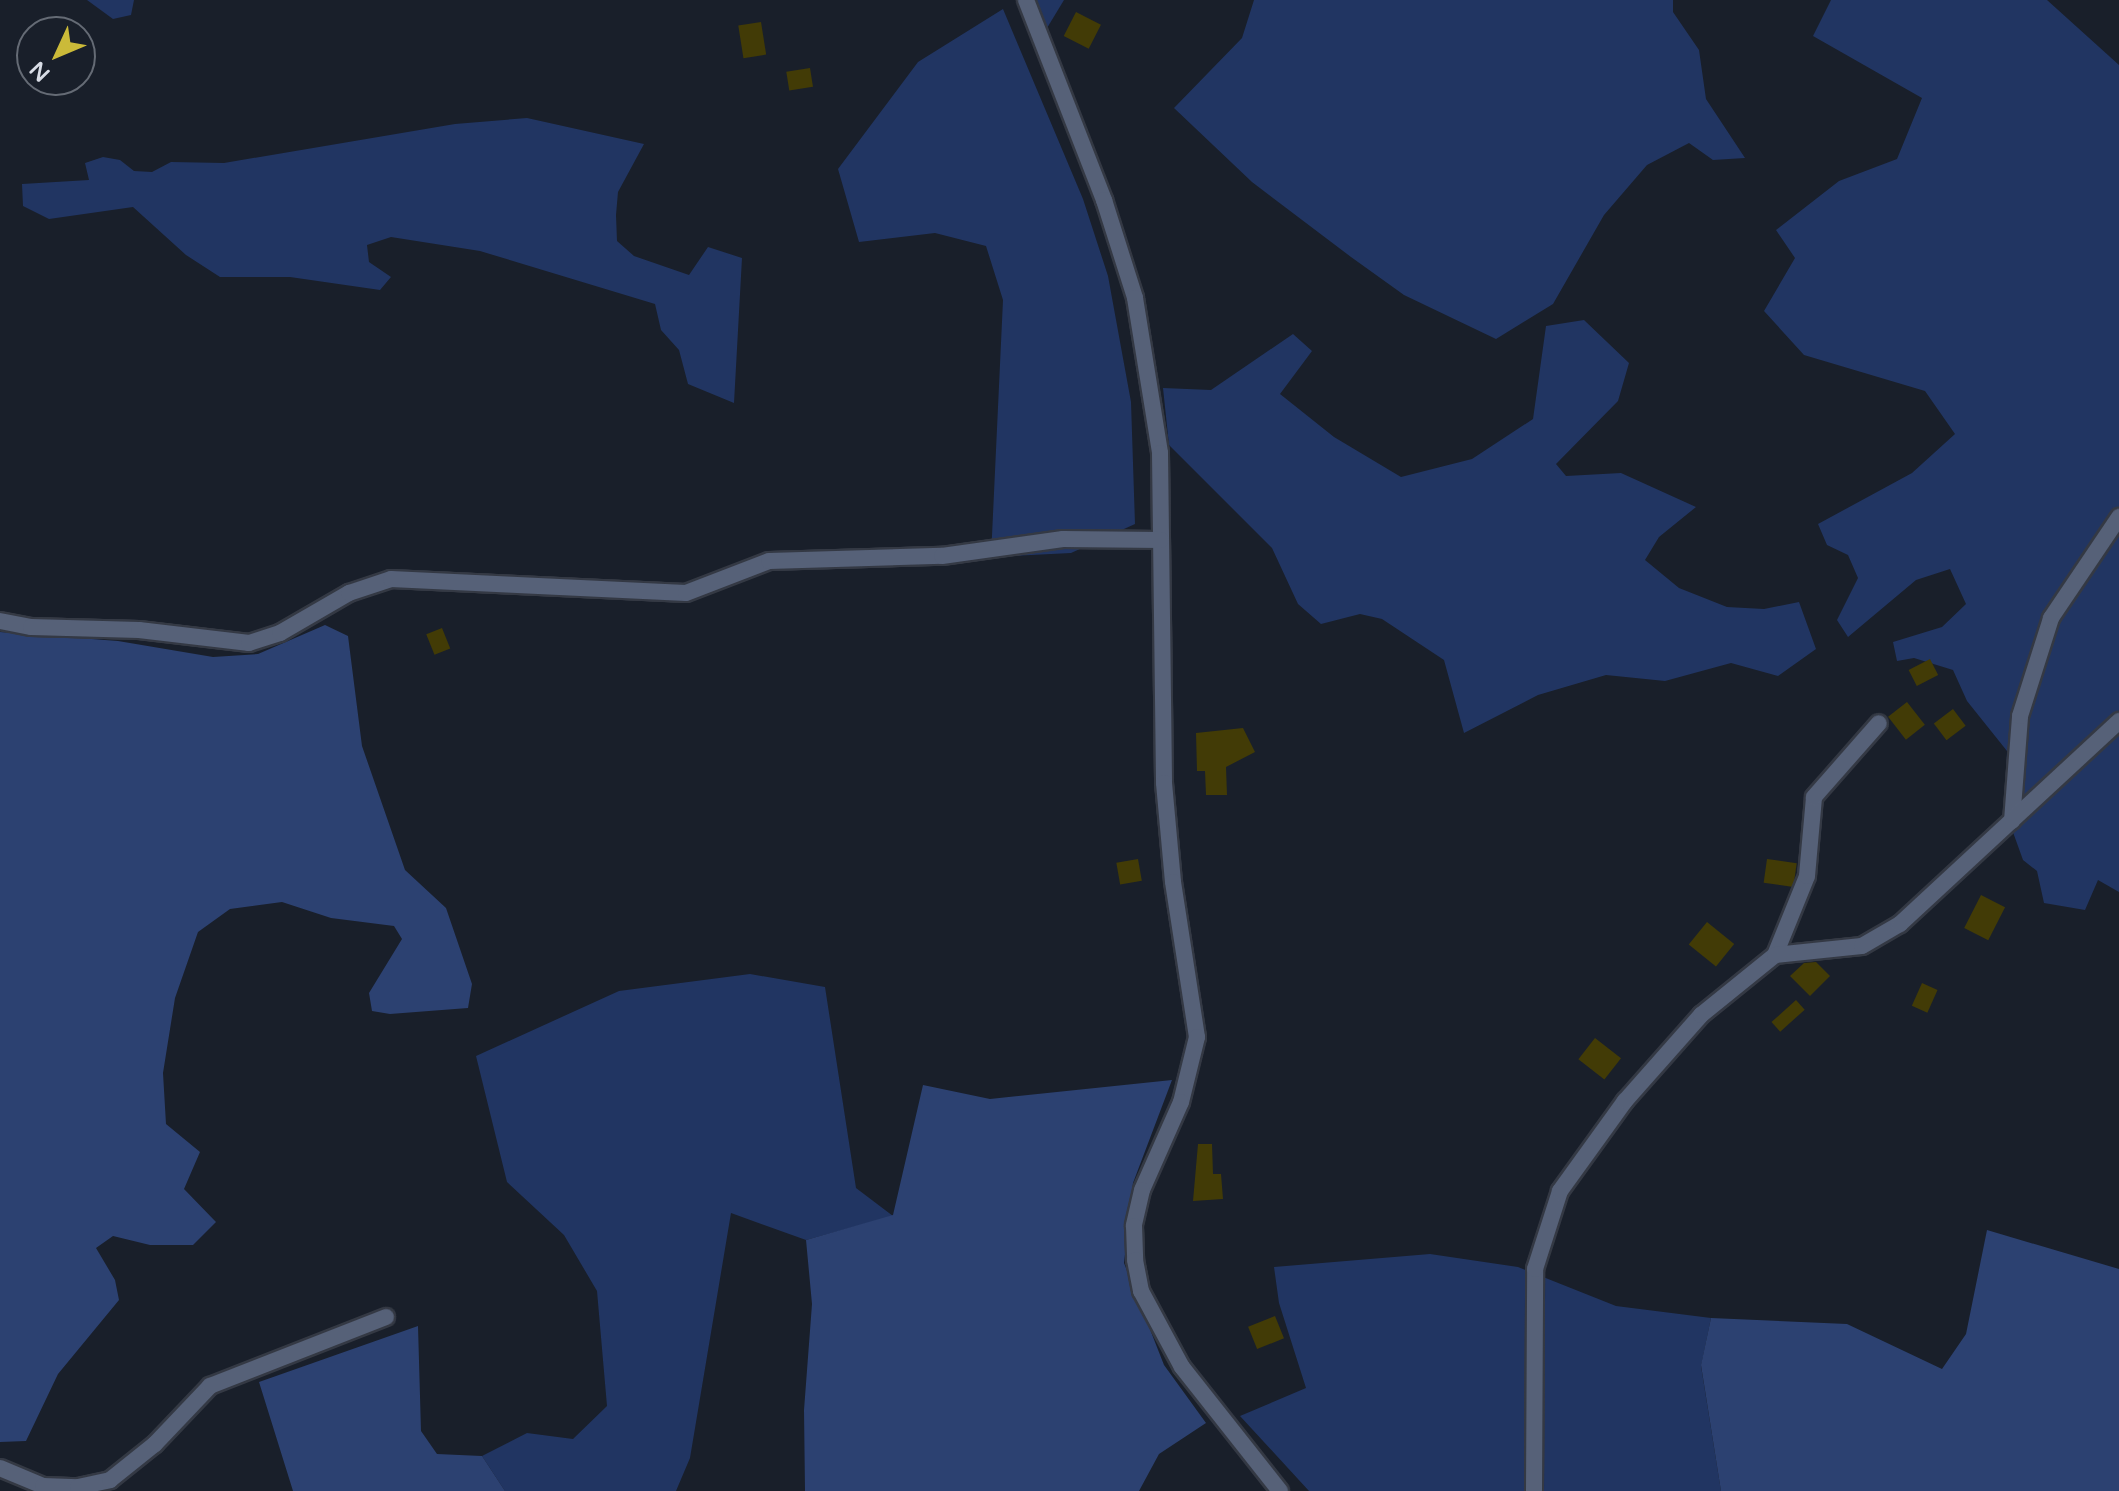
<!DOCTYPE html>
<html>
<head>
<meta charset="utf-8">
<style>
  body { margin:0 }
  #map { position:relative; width:2119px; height:1491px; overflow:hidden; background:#191f2a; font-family:"Varela Round",sans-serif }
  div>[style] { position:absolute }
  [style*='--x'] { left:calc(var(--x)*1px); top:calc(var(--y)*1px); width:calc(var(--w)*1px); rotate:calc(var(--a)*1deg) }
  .green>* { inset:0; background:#213562 }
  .forest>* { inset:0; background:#2c4171 }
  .building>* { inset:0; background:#423b06; transform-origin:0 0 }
  .roads { filter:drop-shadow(2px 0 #343944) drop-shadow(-2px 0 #343944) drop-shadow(0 2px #343944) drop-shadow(0 -2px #343944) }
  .street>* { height:16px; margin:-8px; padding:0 8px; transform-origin:8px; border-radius:8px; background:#566178 }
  span { translate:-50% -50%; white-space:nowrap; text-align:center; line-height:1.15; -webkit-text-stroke:6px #191f2a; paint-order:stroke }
  .north { position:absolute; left:16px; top:16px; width:80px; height:80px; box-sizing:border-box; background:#191f2a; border:2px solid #656b75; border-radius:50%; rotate:226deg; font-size:22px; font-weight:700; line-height:32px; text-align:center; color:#d8dce5 }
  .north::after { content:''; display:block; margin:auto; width:28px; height:36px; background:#cbba39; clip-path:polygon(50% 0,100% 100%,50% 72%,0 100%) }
</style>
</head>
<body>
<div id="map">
  <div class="green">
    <i style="clip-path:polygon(87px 0,134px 0,131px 15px,113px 19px)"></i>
    <i style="clip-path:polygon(1032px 0,1064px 0,1044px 33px)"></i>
    <i style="clip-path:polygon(1254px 0,1673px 0,1673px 12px,1699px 50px,1706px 99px,1745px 158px,1713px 160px,1689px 143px,1647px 165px,1604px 215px,1553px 304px,1496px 339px,1404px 295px,1351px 257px,1252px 182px,1174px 108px,1242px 38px)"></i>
    <i style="clip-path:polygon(1831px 0,2047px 0,2119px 65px,2119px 892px,2098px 880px,2085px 910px,2044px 903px,2037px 871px,2023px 860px,2005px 810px,2007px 751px,1967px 701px,1953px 670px,1914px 658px,1897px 661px,1893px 642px,1942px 627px,1966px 604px,1950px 569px,1916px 580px,1848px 637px,1837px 620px,1858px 578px,1848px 555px,1827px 545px,1818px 524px,1912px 473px,1955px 434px,1925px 391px,1804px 355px,1764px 311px,1795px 258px,1776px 230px,1839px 181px,1897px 159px,1922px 98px,1813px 36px)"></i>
    <i style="clip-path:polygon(1003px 9px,1083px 199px,1108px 276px,1131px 402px,1135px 524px,1071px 553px,991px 557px,1003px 300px,986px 246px,935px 233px,859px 242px,838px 169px,918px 62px)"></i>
    <i style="clip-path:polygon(527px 118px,644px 144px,618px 192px,616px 215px,617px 241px,634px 256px,689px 275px,708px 247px,742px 258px,734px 403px,688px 384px,679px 350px,661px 330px,655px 304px,480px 251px,391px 237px,367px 245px,369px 262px,391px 277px,380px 290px,290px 277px,220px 277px,186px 255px,133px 207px,49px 219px,23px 206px,22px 184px,89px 180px,85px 163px,103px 157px,120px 160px,134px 171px,152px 172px,171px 162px,224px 163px,455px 124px)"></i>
    <i style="clip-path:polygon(1584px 320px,1629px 363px,1618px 401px,1556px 464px,1566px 476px,1621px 473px,1696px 507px,1659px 537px,1645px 560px,1679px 588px,1727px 607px,1764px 609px,1799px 602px,1816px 649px,1778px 676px,1731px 663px,1665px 681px,1606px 675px,1538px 695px,1464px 733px,1444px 660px,1382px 619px,1360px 614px,1321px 624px,1298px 604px,1272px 548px,1169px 445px,1163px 388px,1211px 390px,1293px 334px,1312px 351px,1280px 394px,1334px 437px,1401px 477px,1472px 459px,1533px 419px,1546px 326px)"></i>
    <i style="clip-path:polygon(750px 974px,825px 987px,856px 1188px,893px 1216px,806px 1240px,731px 1213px,690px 1458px,676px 1491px,505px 1491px,482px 1456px,527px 1433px,573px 1439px,607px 1406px,597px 1291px,564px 1235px,507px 1182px,476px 1056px,619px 991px)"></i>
    <i style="clip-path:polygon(1430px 1254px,1518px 1267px,1616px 1306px,1711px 1318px,1701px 1366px,1721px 1491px,1309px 1491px,1240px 1416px,1306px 1388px,1279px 1303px,1274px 1267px)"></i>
  </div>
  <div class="forest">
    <i style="clip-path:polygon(325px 625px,348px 636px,362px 746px,405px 870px,446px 908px,472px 984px,468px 1008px,390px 1014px,372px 1011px,369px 993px,402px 939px,394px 926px,331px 918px,282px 902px,230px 909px,198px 932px,175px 998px,163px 1073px,166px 1124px,200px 1152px,184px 1189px,216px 1222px,193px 1245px,150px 1245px,113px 1236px,96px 1248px,115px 1280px,119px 1300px,58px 1374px,26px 1441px,0 1442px,0 632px,118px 641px,213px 657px,258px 654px)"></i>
    <i style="clip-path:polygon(1172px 1080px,1133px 1183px,1124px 1263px,1164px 1365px,1206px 1423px,1159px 1454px,1139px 1491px,805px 1491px,804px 1410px,812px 1304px,806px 1240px,893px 1215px,923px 1085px,990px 1099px)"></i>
    <i style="clip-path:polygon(1987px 1230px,2119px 1269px,2119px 1491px,1721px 1491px,1701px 1365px,1711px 1318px,1847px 1324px,1942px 1369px,1966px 1334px)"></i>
    <i style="clip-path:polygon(418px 1326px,421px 1431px,437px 1454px,482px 1456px,505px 1491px,293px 1491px,259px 1382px)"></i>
  </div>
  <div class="building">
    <i style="left:1076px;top:12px;width:28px;height:27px;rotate:27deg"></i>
    <i style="left:761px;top:22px;width:33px;height:23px;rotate:81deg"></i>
    <i style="left:810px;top:68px;width:19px;height:24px;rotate:81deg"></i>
    <i style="left:442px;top:628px;width:22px;height:17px;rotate:68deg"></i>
    <i style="left:1930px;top:659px;width:18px;height:24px;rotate:63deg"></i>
    <i style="left:1907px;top:702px;width:29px;height:24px;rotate:52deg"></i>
    <i style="left:1953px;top:709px;width:21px;height:24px;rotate:53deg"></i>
    <i style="clip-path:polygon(1243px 728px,1255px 752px,1226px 767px,1227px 795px,1206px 795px,1205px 771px,1197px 771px,1196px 733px)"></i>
    <i style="left:1138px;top:859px;width:22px;height:22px;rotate:80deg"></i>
    <i style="left:1767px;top:859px;width:30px;height:24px;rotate:8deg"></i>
    <i style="left:1981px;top:895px;width:27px;height:37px;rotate:27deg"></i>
    <i style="left:1707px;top:922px;width:35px;height:29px;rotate:39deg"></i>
    <i style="clip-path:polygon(1816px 962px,1830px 976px,1810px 996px,1790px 976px,1804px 963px)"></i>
    <i style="left:1922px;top:983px;width:17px;height:25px;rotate:24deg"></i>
    <i style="left:1796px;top:1000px;width:13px;height:33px;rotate:48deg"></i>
    <i style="left:1595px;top:1038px;width:33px;height:27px;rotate:38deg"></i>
    <i style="clip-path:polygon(1198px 1144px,1212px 1144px,1213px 1174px,1221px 1174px,1223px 1199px,1193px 1201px)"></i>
    <i style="left:1275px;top:1316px;width:24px;height:29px;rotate:68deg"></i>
  </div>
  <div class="roads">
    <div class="street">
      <i style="--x:1026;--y:0;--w:215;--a:68.7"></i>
      <i style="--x:1104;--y:200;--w:103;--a:72.4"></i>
      <i style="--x:1135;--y:298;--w:157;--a:80.8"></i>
      <i style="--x:1160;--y:453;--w:330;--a:89.3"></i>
      <i style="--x:1164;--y:783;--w:99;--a:84.8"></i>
      <i style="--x:1173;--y:882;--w:157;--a:81.2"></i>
      <i style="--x:1197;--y:1037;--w:67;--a:103.8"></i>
      <i style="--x:1181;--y:1102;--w:96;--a:113.9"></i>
      <i style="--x:1142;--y:1190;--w:37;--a:103"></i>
      <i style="--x:1134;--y:1226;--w:34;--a:88"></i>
      <i style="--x:1135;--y:1260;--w:32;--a:79"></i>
      <i style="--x:1141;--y:1291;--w:86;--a:61.7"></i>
      <i style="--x:1182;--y:1367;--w:158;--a:51.7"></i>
      <i style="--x:0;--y:621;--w:32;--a:11"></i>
      <i style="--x:31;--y:627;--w:108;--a:1.6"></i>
      <i style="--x:139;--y:630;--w:111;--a:6.7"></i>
      <i style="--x:249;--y:643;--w:33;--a:-18"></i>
      <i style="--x:280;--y:633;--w:80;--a:-30.1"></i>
      <i style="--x:349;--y:593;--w:44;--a:-18.4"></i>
      <i style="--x:391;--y:579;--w:295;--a:2.7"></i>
      <i style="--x:686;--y:593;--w:89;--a:-21.1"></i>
      <i style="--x:769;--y:561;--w:173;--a:-1.7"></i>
      <i style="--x:942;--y:556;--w:122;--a:-8"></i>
      <i style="--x:1063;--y:539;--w:98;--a:0.6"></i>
      <i style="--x:2012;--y:821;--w:105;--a:-85.6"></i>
      <i style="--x:2020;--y:716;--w:103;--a:-72.4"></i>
      <i style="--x:2051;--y:618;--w:122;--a:-56"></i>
      <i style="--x:1775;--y:955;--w:85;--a:-67.9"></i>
      <i style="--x:1807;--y:876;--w:79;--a:-84.9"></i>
      <i style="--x:1814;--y:797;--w:98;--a:-48.7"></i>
      <i style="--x:0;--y:1468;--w:47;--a:22.7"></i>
      <i style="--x:43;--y:1486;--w:35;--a:2"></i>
      <i style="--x:78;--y:1487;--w:33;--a:-12"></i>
      <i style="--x:110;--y:1480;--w:58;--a:-38.7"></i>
      <i style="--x:155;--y:1444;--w:80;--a:-46.5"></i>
      <i style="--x:210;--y:1386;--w:189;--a:-21.4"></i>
      <i style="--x:1534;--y:1491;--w:222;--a:-89.7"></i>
      <i style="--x:1535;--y:1269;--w:82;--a:-72.2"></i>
      <i style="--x:1560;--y:1191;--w:111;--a:-54.2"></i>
      <i style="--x:1625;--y:1101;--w:115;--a:-48.5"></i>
      <i style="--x:1701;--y:1015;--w:95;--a:-39"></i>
      <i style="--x:1775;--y:955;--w:87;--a:-5.9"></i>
      <i style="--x:1862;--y:946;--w:44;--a:-30.1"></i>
      <i style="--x:1900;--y:924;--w:299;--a:-42.8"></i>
    </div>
  </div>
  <div class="north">N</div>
</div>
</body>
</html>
